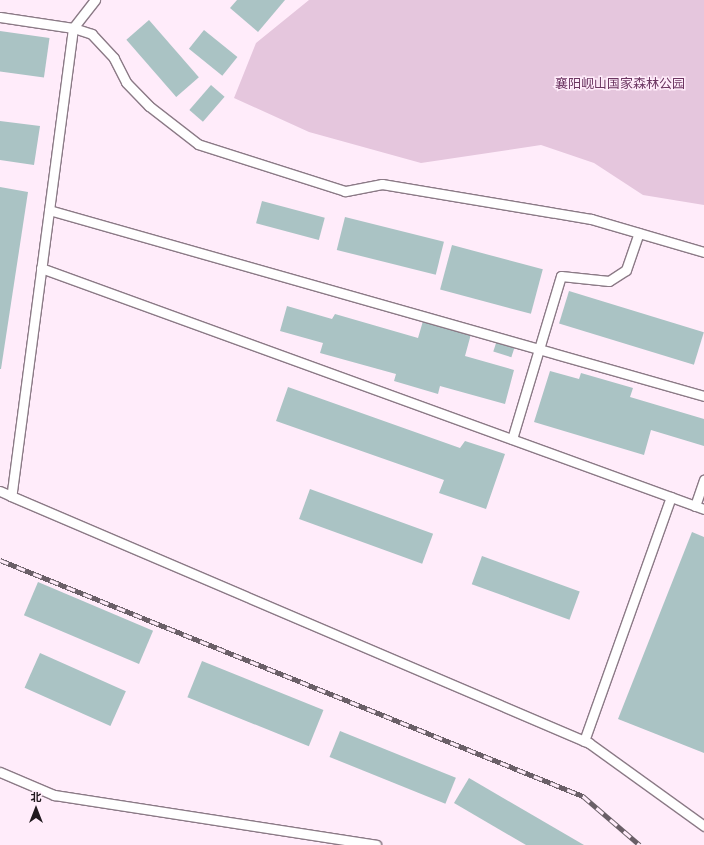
<!DOCTYPE html>
<html>
<head>
<meta charset="utf-8">
<style>
  body { margin:0 }
  #map { position:relative; width:704px; height:845px; overflow:hidden; background:#ffecfa; font-family:"Space Grotesk","Noto Sans SC",sans-serif }
  div>[style] { position:absolute }
  [style*='--x'] { left:calc(var(--x)*1px); top:calc(var(--y)*1px); width:calc(var(--w)*1px); rotate:calc(var(--a)*1deg) }
  .green>* { inset:0; background:#e5c6dd }
  .building>* { inset:0; background:#aac3c4; transform-origin:0 0 }
  .roads { filter:drop-shadow(1px 0 #8b7a86) drop-shadow(-1px 0 #8b7a86) drop-shadow(0 1px #8b7a86) drop-shadow(0 -1px #8b7a86) }
  .service>* { height:9px; margin:-4.5px; padding:0 4.5px; transform-origin:4.5px; border-radius:4.5px; background:#fff }
  .rail>* { height:4.5px; margin-top:-2.25px; transform-origin:0; background:repeating-linear-gradient(90deg,#ffecfa 0 9px,#6a5f67 0 18px); box-sizing:border-box; border-block:1px solid #6a5f67 }
  span { translate:-50% -50%; white-space:nowrap; text-align:center; line-height:1.15; -webkit-text-stroke:3px #ffecfa; paint-order:stroke }
  .park-label { font-size:13px; color:#6c3561 }
  .north { position:absolute; left:16px; top:789px; width:40px; height:40px; -webkit-text-stroke:3px #ffecfa; paint-order:stroke; rotate:0deg; font-size:11px; font-weight:700; line-height:16px; text-align:center; color:#20191e }
  .north::after { content:''; display:block; margin:auto; width:14px; height:18px; background:#20191e; clip-path:polygon(50% 0,100% 100%,50% 72%,0 100%) }
</style>
</head>
<body>
<div id="map">
  <div class="green">
    <i style="clip-path:polygon(309px 0,704px 0,704px 205px,643px 195px,594px 163px,541px 145px,421px 163px,309px 132px,234px 98px,256px 43px)"></i>
  </div>
  <div class="building">
    <i style="clip-path:polygon(237px 0,285px 0,258px 32px,230px 8px)"></i>
    <i style="left:149px;top:20px;width:76px;height:30px;rotate:49deg"></i>
    <i style="left:204px;top:30px;width:43px;height:24px;rotate:39deg"></i>
    <i style="left:0;top:31px;width:50px;height:40px;rotate:8deg"></i>
    <i style="left:211px;top:85px;width:18px;height:33px;rotate:41deg"></i>
    <i style="clip-path:polygon(0 121px,40px 126px,34px 165px,0 160px)"></i>
    <i style="clip-path:polygon(0 187px,28px 192px,1px 369px,0 369px)"></i>
    <i style="left:262px;top:201px;width:65px;height:23px;rotate:15deg"></i>
    <i style="left:345px;top:217px;width:102px;height:34px;rotate:14deg"></i>
    <i style="left:452px;top:245px;width:94px;height:46px;rotate:15deg"></i>
    <i style="left:569px;top:291px;width:141px;height:34px;rotate:17deg"></i>
    <i style="clip-path:polygon(287px 306px,332px 319px,335px 314px,418px 338px,423px 321px,471px 334px,465px 356px,514px 370px,505px 404px,440px 386px,438px 394px,394px 381px,396px 374px,320px 353px,323px 343px,280px 331px)"></i>
    <i style="left:497px;top:340px;width:19px;height:12px;rotate:18deg"></i>
    <i style="clip-path:polygon(550px 371px,579px 379px,581px 373px,633px 388px,630px 397px,704px 419px,704px 446px,651px 430px,644px 455px,534px 422px)"></i>
    <i style="clip-path:polygon(288px 387px,460px 448px,465px 441px,505px 454px,486px 509px,439px 493px,444px 480px,276px 421px)"></i>
    <i style="left:310px;top:489px;width:131px;height:32px;rotate:20deg"></i>
    <i style="clip-path:polygon(692px 532px,704px 537px,704px 753px,618px 719px)"></i>
    <i style="left:482px;top:556px;width:104px;height:30px;rotate:20deg"></i>
    <i style="left:38px;top:582px;width:125px;height:36px;rotate:23deg"></i>
    <i style="left:40px;top:653px;width:94px;height:38px;rotate:24deg"></i>
    <i style="left:202px;top:661px;width:131px;height:39px;rotate:22deg"></i>
    <i style="left:340px;top:731px;width:125px;height:28px;rotate:22deg"></i>
    <i style="clip-path:polygon(469px 778px,584px 845px,526px 845px,454px 803px)"></i>
  </div>
  <div class="roads">
    <div class="service">
      <i style="--x:0;--y:17;--w:74;--a:8.6"></i>
      <i style="--x:73;--y:28;--w:36;--a:-52"></i>
      <i style="--x:49;--y:210;--w:681;--a:15.85"></i>
      <i style="--x:704;--y:252;--w:118;--a:-163.7"></i>
      <i style="--x:591;--y:219;--w:212;--a:-170.5"></i>
      <i style="--x:382;--y:184;--w:38;--a:169"></i>
      <i style="--x:345;--y:191;--w:154;--a:-162.3"></i>
      <i style="--x:198;--y:144;--w:62;--a:-142.2"></i>
      <i style="--x:149;--y:106;--w:33;--a:-134"></i>
      <i style="--x:126;--y:82;--w:27;--a:-117"></i>
      <i style="--x:114;--y:58;--w:33;--a:-133"></i>
      <i style="--x:92;--y:34;--w:20;--a:-162"></i>
      <i style="--x:73;--y:28;--w:472;--a:97.5"></i>
      <i style="--x:11;--y:496;--w:629;--a:23.14"></i>
      <i style="--x:589;--y:743;--w:142;--a:35.8"></i>
      <i style="--x:41;--y:268;--w:705;--a:19.98"></i>
      <i style="--x:512;--y:439;--w:170;--a:-73.3"></i>
      <i style="--x:561;--y:276;--w:48;--a:5.9"></i>
      <i style="--x:609;--y:281;--w:20;--a:-33"></i>
      <i style="--x:626;--y:270;--w:39;--a:-71"></i>
      <i style="--x:0;--y:491;--w:12;--a:24"></i>
      <i style="--x:695;--y:506;--w:28;--a:-71"></i>
      <i style="--x:584;--y:741;--w:259;--a:-70.4"></i>
      <i style="--x:0;--y:772;--w:59;--a:23.1"></i>
      <i style="--x:54;--y:795;--w:326;--a:8.8"></i>
    </div>
  </div>
  <div class="rail">
    <i style="--x:0;--y:560;--w:629;--a:22.04"></i>
    <i style="--x:583;--y:796;--w:75;--a:40.7"></i>
  </div>
  <div class="park-label">
    <span style="left:620px;top:84px">襄阳岘山国家森林公园</span>
  </div>
  <div class="north">北</div>
</div>
</body>
</html>
